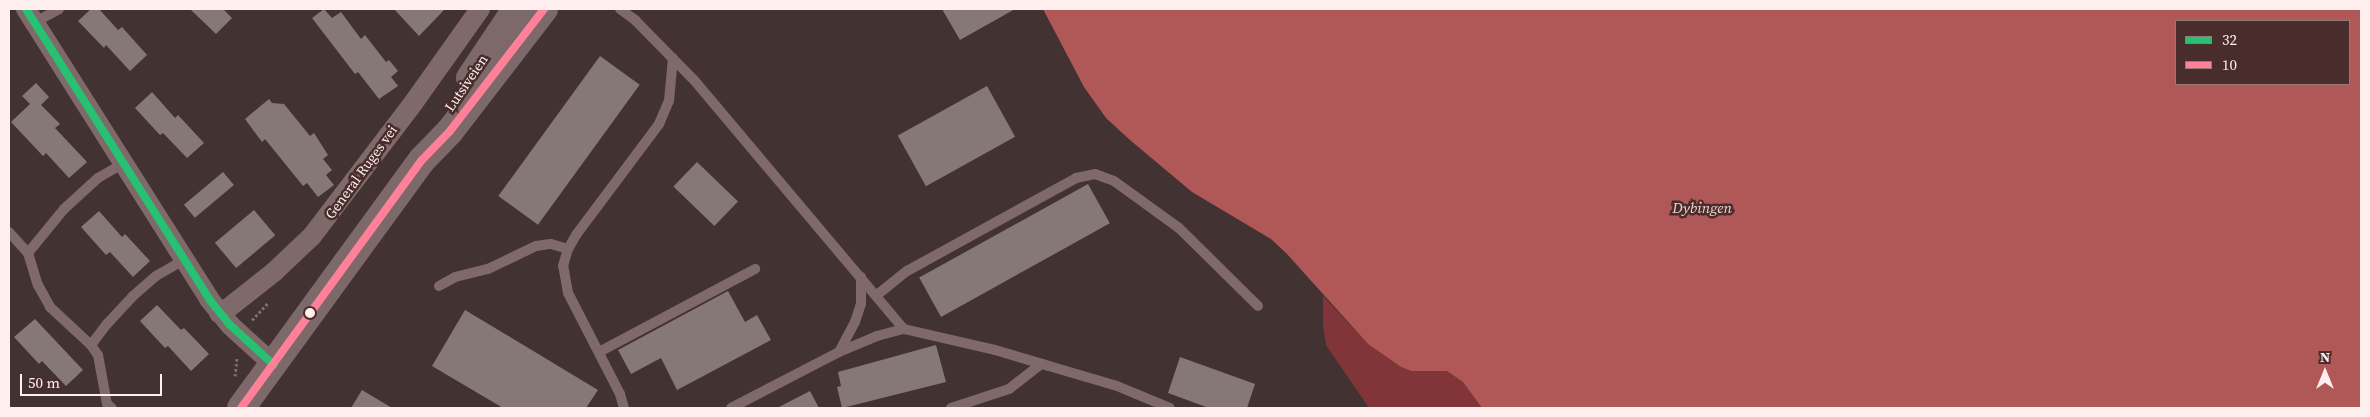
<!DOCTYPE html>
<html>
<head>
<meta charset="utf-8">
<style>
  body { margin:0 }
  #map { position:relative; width:2370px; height:417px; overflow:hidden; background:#433232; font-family:"Source Serif 4",serif }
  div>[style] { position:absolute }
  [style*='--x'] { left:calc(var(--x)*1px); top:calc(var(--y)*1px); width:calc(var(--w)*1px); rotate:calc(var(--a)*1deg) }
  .green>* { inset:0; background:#823538 }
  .water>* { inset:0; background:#b05758 }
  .building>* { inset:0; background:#877878; transform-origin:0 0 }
  .path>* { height:3px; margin-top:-1.5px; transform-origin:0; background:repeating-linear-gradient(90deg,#7d6c6c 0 2.5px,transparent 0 5px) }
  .service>* { height:10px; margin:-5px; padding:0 5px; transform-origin:5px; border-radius:5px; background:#7f6969 }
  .minor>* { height:20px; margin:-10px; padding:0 10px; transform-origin:10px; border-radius:10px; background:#7f6969 }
  .primary>* { height:28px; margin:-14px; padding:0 14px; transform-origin:14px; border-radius:14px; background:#7d6969 }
  .bus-1>* { height:8px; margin:-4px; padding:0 4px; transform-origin:4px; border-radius:4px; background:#26c172 }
  .bus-2>* { height:8px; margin:-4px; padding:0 4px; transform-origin:4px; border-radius:4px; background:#ff8098 }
  .dots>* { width:14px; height:14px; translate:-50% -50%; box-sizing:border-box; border:2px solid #492c2c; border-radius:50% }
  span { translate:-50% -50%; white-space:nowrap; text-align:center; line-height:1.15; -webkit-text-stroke:5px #492c2c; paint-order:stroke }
  .street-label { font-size:14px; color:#ffefee }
  .water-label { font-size:15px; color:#efd3d2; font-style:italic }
  .frame { position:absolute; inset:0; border:10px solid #ffefee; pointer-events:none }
  .legend { position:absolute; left:2175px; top:20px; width:175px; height:65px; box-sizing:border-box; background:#492c2c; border:1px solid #927a7a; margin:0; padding:6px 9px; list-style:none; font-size:15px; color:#ffefee }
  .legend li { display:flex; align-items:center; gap:10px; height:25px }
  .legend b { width:25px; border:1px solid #927a7a }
  .north { position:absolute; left:2300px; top:347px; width:50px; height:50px; -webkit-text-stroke:4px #492c2c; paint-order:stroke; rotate:0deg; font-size:14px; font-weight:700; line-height:20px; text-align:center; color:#ffefee }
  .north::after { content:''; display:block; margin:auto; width:18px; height:22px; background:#ffefee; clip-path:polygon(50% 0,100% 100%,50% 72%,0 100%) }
  .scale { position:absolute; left:20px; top:374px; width:142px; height:22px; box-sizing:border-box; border:2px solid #ffefee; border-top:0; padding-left:6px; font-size:15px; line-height:18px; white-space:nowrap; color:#ffefee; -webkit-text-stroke:4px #492c2c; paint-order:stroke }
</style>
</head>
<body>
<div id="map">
  <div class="green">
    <i style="clip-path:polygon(1323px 296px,1368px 344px,1401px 367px,1411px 371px,1447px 371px,1463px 382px,1482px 408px,1369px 408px,1326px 345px,1323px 326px)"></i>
  </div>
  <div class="water">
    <i style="clip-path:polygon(evenodd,1043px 9px,2361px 9px,2361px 408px,1482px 408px,1463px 382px,1447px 371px,1411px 371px,1401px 367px,1368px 344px,1287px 254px,1271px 239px,1192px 192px,1130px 140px,1106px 118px,1084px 87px,1043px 9px,2176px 21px,2349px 21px,2349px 84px,2176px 84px,2176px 21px)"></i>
  </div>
  <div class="building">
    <i style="clip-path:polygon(91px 9px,99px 9px,118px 30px,122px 27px,147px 55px,130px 71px,106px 45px,104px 48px,78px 21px)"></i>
    <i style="clip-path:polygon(190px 9px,223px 9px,232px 18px,216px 34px)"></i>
    <i style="clip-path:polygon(324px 9px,332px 18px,341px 12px,361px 39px,365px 35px,386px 62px,389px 60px,398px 71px,391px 77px,398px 86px,379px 99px,358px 72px,355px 74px,312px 18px)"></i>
    <i style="clip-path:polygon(394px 9px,445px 9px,419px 36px)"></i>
    <i style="clip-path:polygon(942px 9px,1015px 9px,960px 40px)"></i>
    <i style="left:600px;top:56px;width:49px;height:173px;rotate:36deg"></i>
    <i style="clip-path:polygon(36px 83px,49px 97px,41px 105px,60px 124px,55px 128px,87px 162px,69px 178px,46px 153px,43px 156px,11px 122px,30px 104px,22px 96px)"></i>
    <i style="left:987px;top:86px;width:58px;height:102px;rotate:61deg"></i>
    <i style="clip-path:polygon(152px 92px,175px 118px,178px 115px,204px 143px,187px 158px,163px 133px,160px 135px,135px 108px)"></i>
    <i style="clip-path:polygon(269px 99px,272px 103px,284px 104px,310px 136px,314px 133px,328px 155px,323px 159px,332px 170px,326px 175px,334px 185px,318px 197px,307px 183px,303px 186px,265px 139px,262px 142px,245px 119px)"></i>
    <i style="left:697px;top:162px;width:57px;height:34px;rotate:44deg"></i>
    <i style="left:223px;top:172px;width:17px;height:51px;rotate:50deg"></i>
    <i style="left:1088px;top:184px;width:45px;height:193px;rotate:61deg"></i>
    <i style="left:254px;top:210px;width:33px;height:51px;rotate:50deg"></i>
    <i style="clip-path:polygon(99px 211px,122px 237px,125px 234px,150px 261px,133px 277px,110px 252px,106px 255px,81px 227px)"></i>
    <i style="clip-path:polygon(728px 291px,745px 322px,757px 315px,771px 340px,677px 390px,661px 358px,631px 374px,618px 350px)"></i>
    <i style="clip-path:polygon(157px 305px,181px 330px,184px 328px,209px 354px,191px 371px,168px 346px,165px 348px,140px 321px)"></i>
    <i style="clip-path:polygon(465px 310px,598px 390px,586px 408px,503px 408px,432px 366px)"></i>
    <i style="clip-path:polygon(35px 319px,83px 370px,66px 386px,42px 361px,39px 364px,14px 337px)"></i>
    <i style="clip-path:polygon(936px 345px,946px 382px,842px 408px,837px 387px,841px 386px,838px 372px)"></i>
    <i style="clip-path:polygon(1180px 357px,1255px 384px,1247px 408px,1209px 408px,1168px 393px)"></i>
    <i style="clip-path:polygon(362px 390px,392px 408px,351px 408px)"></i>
    <i style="clip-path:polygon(810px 391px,819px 408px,777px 408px)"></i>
  </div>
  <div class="path">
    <i style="--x:252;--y:320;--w:23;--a:-47"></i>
    <i style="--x:235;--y:376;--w:18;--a:-84"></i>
  </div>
  <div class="service">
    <i style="--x:620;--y:9;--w:19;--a:36"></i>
    <i style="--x:635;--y:20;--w:84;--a:45.5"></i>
    <i style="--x:694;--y:80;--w:326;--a:49.9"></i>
    <i style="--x:904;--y:329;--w:93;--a:13"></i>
    <i style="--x:995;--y:350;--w:56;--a:16.5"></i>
    <i style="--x:1049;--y:366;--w:71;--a:16.4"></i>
    <i style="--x:1117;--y:386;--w:57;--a:22.5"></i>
    <i style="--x:35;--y:22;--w:27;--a:-28"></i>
    <i style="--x:9;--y:232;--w:28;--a:48"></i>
    <i style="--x:28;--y:253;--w:34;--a:73"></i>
    <i style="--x:38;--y:285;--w:25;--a:61"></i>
    <i style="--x:50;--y:307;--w:56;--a:42.8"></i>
    <i style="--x:91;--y:345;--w:12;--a:55"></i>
    <i style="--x:98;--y:355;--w:50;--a:79.6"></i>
    <i style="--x:107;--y:404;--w:6;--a:39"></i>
    <i style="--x:28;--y:253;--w:57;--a:-50.7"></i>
    <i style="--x:64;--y:209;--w:46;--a:-42.4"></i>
    <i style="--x:98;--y:178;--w:30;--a:-30"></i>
    <i style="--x:439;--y:286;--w:18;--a:-29"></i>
    <i style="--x:455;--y:277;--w:34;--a:-14"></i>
    <i style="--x:488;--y:269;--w:53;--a:-25.6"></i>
    <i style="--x:536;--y:246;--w:15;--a:-8"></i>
    <i style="--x:551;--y:244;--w:18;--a:16"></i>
    <i style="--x:877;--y:295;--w:38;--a:-39"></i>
    <i style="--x:907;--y:271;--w:193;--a:-28.8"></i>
    <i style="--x:1076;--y:178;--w:19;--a:-12"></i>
    <i style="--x:1095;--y:174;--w:20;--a:20"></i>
    <i style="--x:1114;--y:181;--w:80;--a:35.9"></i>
    <i style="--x:1179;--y:228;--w:111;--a:44.6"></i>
    <i style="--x:91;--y:345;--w:26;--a:-53"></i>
    <i style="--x:107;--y:324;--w:38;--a:-47"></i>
    <i style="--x:133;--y:296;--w:30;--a:-41"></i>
    <i style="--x:156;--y:276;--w:34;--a:-30"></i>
    <i style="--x:599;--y:352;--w:177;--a:-28"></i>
    <i style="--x:839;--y:352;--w:41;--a:-22.8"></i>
    <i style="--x:877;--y:336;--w:28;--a:-15"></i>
    <i style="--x:624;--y:408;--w:15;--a:-106"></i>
    <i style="--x:620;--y:394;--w:114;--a:-117.2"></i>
    <i style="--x:568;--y:293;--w:27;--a:-100"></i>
    <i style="--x:563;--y:266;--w:18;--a:-74"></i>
    <i style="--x:568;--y:249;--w:16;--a:-60"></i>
    <i style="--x:576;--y:235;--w:139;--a:-53.2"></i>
    <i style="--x:659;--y:124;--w:25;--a:-67"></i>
    <i style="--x:669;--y:101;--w:43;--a:-84.7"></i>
    <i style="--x:731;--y:408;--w:122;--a:-27.4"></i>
    <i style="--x:839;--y:352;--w:34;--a:-62"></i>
    <i style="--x:855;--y:322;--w:19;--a:-72"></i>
    <i style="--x:861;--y:304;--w:27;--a:-90"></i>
    <i style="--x:951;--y:408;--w:61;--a:-18.1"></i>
    <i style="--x:1009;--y:389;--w:41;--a:-38"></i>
  </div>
  <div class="minor">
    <i style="--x:26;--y:9;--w:343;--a:57.7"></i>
    <i style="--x:209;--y:299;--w:33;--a:51"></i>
    <i style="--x:230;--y:325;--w:59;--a:42.3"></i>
    <i style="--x:219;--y:313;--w:9;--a:-27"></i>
    <i style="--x:227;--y:309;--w:60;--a:-38.2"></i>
    <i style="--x:274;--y:272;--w:52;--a:-43.5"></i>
    <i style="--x:312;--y:236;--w:168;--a:-52.7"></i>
    <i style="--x:414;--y:102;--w:114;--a:-54.6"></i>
  </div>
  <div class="primary">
    <i style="--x:470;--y:78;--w:83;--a:-56.3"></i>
    <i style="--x:241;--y:408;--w:307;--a:-53.9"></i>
    <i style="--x:422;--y:160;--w:40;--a:-46"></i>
    <i style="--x:450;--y:131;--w:154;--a:-52.4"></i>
  </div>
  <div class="bus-1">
    <i style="--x:26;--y:9;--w:343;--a:57.7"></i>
    <i style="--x:209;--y:299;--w:33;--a:51"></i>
    <i style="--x:230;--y:325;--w:59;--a:42.3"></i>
  </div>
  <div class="bus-2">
    <i style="--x:241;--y:408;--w:307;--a:-53.9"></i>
    <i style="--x:422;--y:160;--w:40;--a:-46"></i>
    <i style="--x:450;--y:131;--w:154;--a:-52.4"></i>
  </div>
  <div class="dots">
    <i style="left:310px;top:313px;background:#ffefee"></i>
  </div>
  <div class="street-label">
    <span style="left:466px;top:83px;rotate:-56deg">Lutsiveien</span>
    <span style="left:361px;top:172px;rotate:-54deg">General Ruges vei</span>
  </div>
  <div class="water-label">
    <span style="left:1702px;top:208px">Dybingen</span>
  </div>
  <div class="frame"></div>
  <ul class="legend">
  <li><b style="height:6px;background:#26c172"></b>32</li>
  <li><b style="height:6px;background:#ff8098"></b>10</li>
  </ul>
  <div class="north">N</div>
  <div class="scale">50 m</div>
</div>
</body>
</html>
